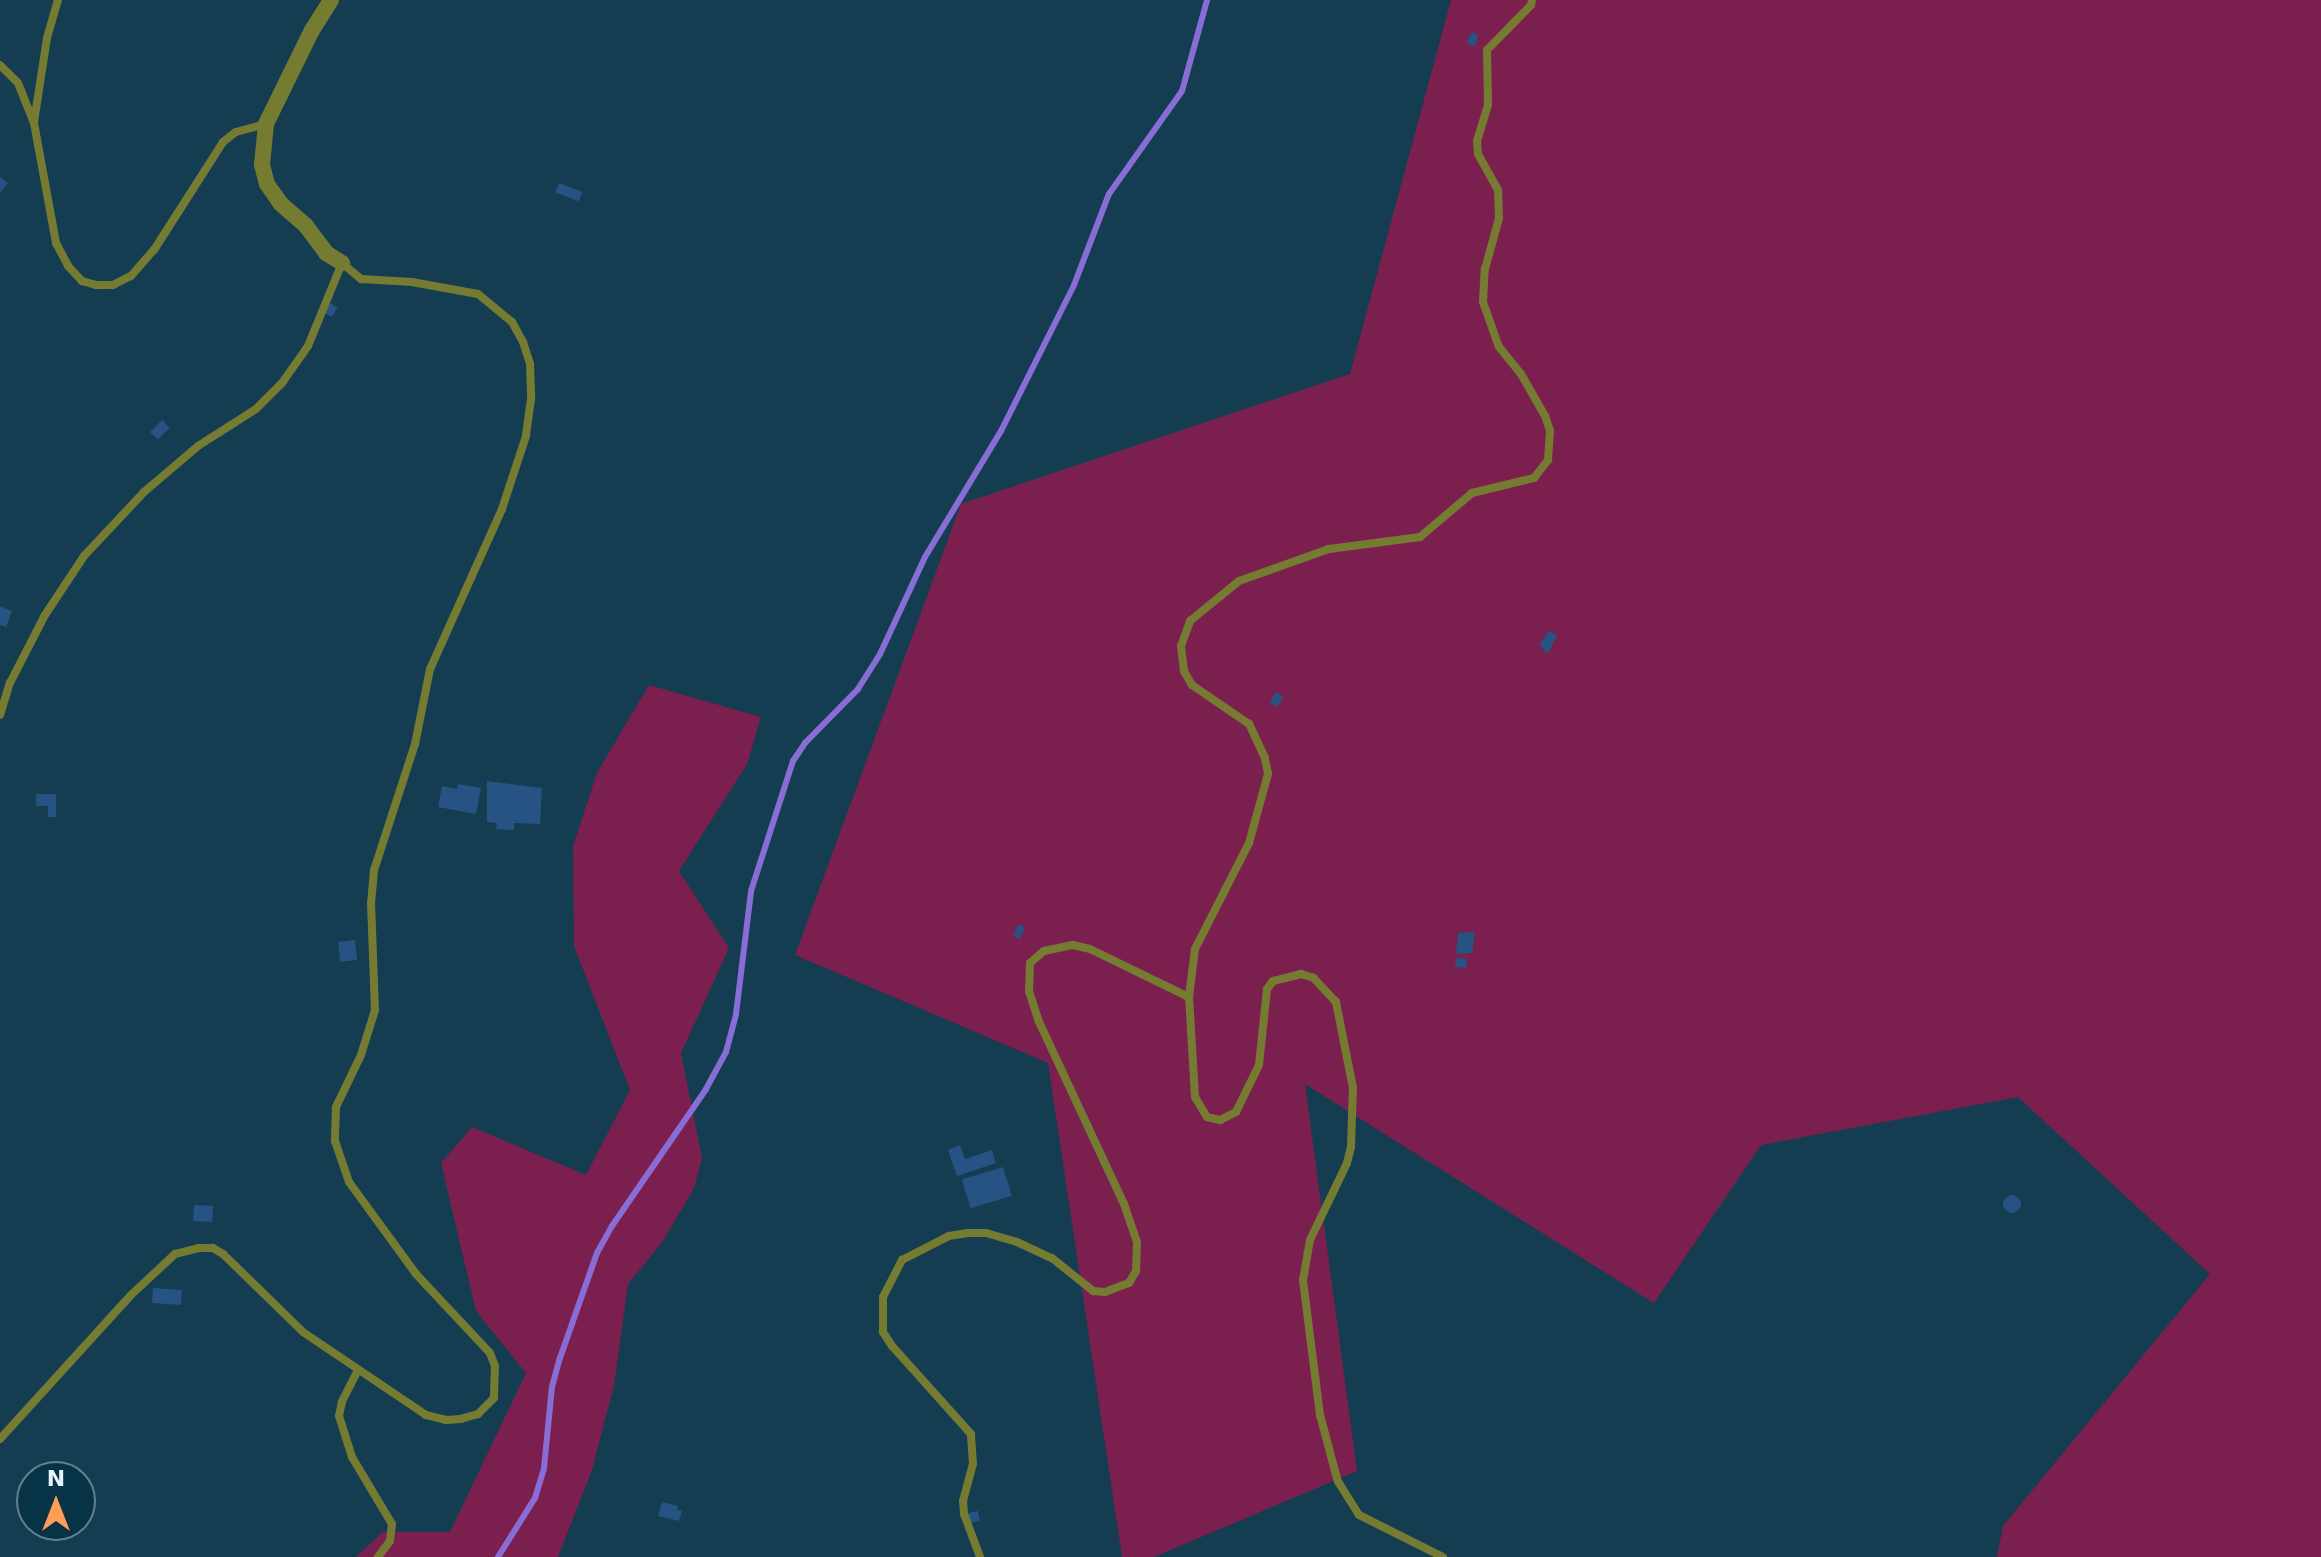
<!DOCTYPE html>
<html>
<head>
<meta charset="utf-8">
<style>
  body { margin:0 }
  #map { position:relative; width:2321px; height:1557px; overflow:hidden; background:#143d51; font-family:"DejaVu Sans",sans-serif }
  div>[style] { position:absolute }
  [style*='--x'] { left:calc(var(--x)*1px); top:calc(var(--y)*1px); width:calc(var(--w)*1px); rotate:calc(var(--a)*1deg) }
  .green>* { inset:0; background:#7b204e }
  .stream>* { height:6px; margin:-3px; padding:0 3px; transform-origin:3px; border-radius:3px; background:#896dd6 }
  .building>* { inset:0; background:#275284; transform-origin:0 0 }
  .round { border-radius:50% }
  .service>* { height:8px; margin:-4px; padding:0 4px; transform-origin:4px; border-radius:4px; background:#757c32 }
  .minor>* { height:16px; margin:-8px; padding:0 8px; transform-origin:8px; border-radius:8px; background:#757c32 }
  span { translate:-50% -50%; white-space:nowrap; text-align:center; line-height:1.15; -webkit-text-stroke:6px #073346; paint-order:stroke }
  .north { position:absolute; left:16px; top:1461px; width:80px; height:80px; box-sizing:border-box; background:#073346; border:2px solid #60818f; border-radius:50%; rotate:0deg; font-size:22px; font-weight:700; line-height:32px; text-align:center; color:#e6f5fd }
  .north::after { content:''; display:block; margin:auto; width:28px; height:36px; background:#fe9c58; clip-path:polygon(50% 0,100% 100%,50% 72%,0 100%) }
</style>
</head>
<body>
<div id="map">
  <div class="green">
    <i style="clip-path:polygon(1451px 0,2321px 0,2321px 1557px,1997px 1557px,2003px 1526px,2210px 1274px,2018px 1097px,1761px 1145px,1654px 1303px,1305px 1084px,1357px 1471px,1154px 1557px,1122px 1557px,1048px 1063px,795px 955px,961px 504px,1350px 374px)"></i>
    <i style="clip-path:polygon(649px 685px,761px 717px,747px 764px,679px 871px,729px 948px,681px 1053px,702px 1158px,694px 1188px,663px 1241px,628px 1284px,614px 1385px,592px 1470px,558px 1557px,356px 1557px,383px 1532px,450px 1532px,526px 1373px,476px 1311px,441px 1163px,472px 1127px,586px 1175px,630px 1090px,574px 946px,573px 846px,597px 773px)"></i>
  </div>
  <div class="stream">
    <i style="--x:498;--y:1557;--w:70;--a:-57.9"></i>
    <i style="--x:535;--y:1498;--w:31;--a:-73"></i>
    <i style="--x:544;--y:1468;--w:81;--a:-84.4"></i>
    <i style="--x:552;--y:1387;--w:30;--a:-75"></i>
    <i style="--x:560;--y:1358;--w:111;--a:-70.6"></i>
    <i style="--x:597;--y:1253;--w:31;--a:-61"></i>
    <i style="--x:612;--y:1226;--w:166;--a:-55.5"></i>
    <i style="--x:706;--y:1089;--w:42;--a:-61.6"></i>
    <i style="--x:726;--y:1052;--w:39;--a:-75"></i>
    <i style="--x:736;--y:1014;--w:124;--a:-83"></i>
    <i style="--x:751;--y:891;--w:137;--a:-72.1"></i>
    <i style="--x:793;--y:761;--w:22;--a:-56"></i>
    <i style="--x:805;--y:743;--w:76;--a:-45.5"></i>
    <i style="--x:858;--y:689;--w:41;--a:-57.8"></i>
    <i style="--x:880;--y:654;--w:107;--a:-65.1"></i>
    <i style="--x:925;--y:557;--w:147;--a:-58.9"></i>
    <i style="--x:1001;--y:431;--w:163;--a:-63.4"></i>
    <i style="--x:1074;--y:285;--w:97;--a:-69"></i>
    <i style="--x:1109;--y:194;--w:126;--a:-54.7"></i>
    <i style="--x:1182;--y:91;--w:94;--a:-74.6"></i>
  </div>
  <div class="building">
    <i style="clip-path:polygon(1471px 32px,1478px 35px,1475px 46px,1467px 44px)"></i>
    <i style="clip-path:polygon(0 177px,8px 183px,0 193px)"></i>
    <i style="left:559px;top:183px;width:25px;height:10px;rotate:21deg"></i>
    <i style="left:330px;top:303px;width:9px;height:11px;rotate:32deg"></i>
    <i style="left:162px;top:420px;width:11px;height:17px;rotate:45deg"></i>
    <i style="clip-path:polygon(0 606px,12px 611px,6px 627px,0 625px)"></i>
    <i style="clip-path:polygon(1549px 631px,1557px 635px,1548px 654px,1539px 645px)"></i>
    <i style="left:1276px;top:692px;width:9px;height:12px;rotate:32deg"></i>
    <i style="clip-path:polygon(487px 781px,542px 788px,540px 824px,514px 823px,514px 830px,496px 829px,497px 823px,487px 822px)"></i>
    <i style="clip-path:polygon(458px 784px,481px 788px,476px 814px,438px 807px,442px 786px,457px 789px)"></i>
    <i style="clip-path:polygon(36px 794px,56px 794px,56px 817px,48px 817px,48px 806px,36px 806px)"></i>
    <i style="clip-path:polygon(1019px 924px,1025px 927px,1020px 939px,1013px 936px)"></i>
    <i style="clip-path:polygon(1475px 932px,1472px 953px,1456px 954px,1458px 933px)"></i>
    <i style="left:355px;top:940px;width:20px;height:17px;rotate:84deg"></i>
    <i style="left:1456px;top:958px;width:11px;height:9px;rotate:5deg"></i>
    <i style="clip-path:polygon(960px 1145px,965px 1159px,992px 1150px,996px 1163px,957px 1176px,948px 1150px)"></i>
    <i style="left:1003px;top:1167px;width:30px;height:43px;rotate:73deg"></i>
    <i class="round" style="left:2003px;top:1195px;width:18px;height:18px"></i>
    <i style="left:194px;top:1205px;width:19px;height:16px;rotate:3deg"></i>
    <i style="left:153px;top:1288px;width:29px;height:15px;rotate:4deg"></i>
    <i style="clip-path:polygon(662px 1502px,678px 1506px,677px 1510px,682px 1511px,679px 1521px,658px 1516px)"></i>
    <i style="left:978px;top:1511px;width:10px;height:14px;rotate:79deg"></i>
  </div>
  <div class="service">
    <i style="--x:0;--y:65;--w:25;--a:45"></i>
    <i style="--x:18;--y:83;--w:43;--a:68.2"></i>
    <i style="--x:34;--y:123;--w:122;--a:79.6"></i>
    <i style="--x:56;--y:243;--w:26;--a:62"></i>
    <i style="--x:68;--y:266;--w:21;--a:47"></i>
    <i style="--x:82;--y:281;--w:15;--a:16"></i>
    <i style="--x:96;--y:285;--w:17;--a:0"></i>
    <i style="--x:113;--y:285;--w:20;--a:-27"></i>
    <i style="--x:131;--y:276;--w:35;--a:-49"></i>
    <i style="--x:154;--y:250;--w:128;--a:-57.4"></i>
    <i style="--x:223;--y:142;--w:16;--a:-38"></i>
    <i style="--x:236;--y:132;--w:31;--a:-15"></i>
    <i style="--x:34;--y:122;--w:85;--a:-81.2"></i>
    <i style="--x:47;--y:38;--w:40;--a:-74"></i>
    <i style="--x:0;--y:715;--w:34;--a:-73"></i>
    <i style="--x:10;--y:683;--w:76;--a:-62.8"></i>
    <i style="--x:45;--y:615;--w:71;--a:-56.5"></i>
    <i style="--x:84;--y:556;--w:88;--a:-46.8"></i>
    <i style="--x:144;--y:492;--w:71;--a:-40.4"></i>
    <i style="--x:198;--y:446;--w:69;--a:-32.5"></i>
    <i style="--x:256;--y:409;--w:37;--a:-45"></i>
    <i style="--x:282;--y:383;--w:45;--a:-54.9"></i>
    <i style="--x:308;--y:346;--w:90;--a:-67.7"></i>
    <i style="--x:342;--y:263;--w:25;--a:40"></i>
    <i style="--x:361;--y:279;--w:51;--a:3.4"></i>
    <i style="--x:412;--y:282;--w:67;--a:10.3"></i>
    <i style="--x:478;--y:294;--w:44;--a:39.5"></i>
    <i style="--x:512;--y:322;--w:23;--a:61"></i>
    <i style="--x:523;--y:342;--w:23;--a:72"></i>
    <i style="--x:530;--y:364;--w:35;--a:88"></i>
    <i style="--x:531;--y:399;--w:37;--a:98"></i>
    <i style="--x:526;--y:436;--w:77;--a:108.2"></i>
    <i style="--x:502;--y:509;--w:175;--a:114.2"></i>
    <i style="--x:430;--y:669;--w:76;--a:101.3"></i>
    <i style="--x:415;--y:744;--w:133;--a:108"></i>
    <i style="--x:374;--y:870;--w:32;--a:95"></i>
    <i style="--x:371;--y:902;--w:108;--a:87.9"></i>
    <i style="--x:375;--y:1010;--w:47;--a:107.3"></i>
    <i style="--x:361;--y:1055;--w:58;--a:115.7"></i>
    <i style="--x:336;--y:1107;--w:34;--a:92"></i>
    <i style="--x:335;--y:1141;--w:43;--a:71.1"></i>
    <i style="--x:349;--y:1182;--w:114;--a:53.9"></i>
    <i style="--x:416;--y:1274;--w:108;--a:46.9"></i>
    <i style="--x:490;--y:1353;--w:14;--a:69"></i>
    <i style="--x:495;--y:1366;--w:32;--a:92"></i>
    <i style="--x:494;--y:1398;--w:23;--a:135"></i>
    <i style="--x:478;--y:1414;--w:18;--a:164"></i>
    <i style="--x:461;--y:1419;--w:15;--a:176"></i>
    <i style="--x:446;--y:1420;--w:21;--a:-166"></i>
    <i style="--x:426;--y:1415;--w:148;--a:-146"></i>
    <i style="--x:303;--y:1332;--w:112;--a:-135.7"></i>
    <i style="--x:223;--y:1254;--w:12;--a:-149"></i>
    <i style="--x:213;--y:1248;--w:14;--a:180"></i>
    <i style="--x:199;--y:1248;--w:25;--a:166"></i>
    <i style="--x:175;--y:1254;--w:60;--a:137"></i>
    <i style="--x:131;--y:1295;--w:195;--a:132.3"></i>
    <i style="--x:358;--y:1370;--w:36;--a:117"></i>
    <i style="--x:342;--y:1402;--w:14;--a:102"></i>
    <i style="--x:339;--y:1416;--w:43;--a:72.4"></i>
    <i style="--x:352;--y:1457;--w:78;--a:59.2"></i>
    <i style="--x:392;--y:1524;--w:17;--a:97"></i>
    <i style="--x:390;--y:1541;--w:20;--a:127"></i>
    <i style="--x:980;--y:1557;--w:46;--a:-110.4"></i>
    <i style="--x:964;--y:1514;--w:13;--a:-94"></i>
    <i style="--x:963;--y:1501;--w:38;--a:-75"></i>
    <i style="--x:973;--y:1464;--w:30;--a:-94"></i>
    <i style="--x:971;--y:1434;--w:118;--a:-131.9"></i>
    <i style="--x:892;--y:1346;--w:17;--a:-123"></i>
    <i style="--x:883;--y:1332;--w:35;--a:-90"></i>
    <i style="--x:883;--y:1297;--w:42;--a:-62.8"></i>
    <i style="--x:902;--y:1260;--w:53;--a:-27.1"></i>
    <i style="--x:949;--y:1236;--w:19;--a:-9"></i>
    <i style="--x:968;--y:1233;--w:18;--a:0"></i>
    <i style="--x:986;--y:1233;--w:32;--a:16"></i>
    <i style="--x:1017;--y:1242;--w:38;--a:25"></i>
    <i style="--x:1052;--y:1258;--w:53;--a:38.8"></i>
    <i style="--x:1093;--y:1291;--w:12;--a:5"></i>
    <i style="--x:1105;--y:1292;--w:26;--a:-21"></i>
    <i style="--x:1129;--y:1283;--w:14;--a:-60"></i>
    <i style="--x:1136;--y:1271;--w:29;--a:-88"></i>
    <i style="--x:1137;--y:1242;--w:40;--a:-108.9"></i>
    <i style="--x:1124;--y:1204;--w:201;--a:-115"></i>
    <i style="--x:1039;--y:1022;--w:32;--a:-108"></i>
    <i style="--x:1029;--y:992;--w:29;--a:-88"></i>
    <i style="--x:1030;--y:963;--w:18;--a:-41"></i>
    <i style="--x:1044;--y:951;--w:30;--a:-12"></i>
    <i style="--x:1073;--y:945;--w:17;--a:13"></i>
    <i style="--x:1090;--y:949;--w:110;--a:25.9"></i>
    <i style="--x:1443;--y:1557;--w:94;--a:-153.4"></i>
    <i style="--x:1359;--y:1515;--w:39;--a:-122"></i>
    <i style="--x:1338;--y:1482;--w:69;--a:-105"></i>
    <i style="--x:1320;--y:1415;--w:136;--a:-97.2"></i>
    <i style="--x:1303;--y:1280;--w:41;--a:-80.1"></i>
    <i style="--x:1310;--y:1240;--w:85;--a:-64.3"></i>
    <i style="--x:1347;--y:1163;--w:16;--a:-76"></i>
    <i style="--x:1351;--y:1147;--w:59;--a:-88.1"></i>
    <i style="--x:1353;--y:1088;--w:88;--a:-101.2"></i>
    <i style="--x:1336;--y:1002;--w:33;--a:-133"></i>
    <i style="--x:1314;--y:978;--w:14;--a:-163"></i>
    <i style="--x:1301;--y:974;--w:29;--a:166"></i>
    <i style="--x:1273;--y:981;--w:10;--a:127"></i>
    <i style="--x:1267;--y:989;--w:76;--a:96"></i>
    <i style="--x:1259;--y:1065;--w:52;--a:116.1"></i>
    <i style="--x:1236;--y:1112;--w:18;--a:153"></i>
    <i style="--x:1220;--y:1120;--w:13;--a:-167"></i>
    <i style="--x:1207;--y:1117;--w:23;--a:-121"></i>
    <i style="--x:1195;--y:1097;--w:100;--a:-93.4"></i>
    <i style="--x:1189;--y:997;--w:48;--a:-82.9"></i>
    <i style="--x:1195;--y:949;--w:119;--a:-63"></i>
    <i style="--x:1249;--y:843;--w:72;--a:-74.6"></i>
    <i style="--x:1268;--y:774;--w:16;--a:-101"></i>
    <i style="--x:1265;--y:758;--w:38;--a:-115"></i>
    <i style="--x:1249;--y:724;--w:69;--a:-145.6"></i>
    <i style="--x:1192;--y:685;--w:16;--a:-120"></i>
    <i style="--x:1184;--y:671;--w:25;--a:-97"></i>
    <i style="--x:1181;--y:646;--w:27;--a:-70"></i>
    <i style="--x:1190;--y:621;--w:63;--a:-39.2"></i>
    <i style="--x:1239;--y:581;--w:96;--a:-19.6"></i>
    <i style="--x:1329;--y:549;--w:92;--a:-7.5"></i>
    <i style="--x:1420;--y:537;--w:68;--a:-40.2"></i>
    <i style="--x:1472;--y:493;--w:64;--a:-13.6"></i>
    <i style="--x:1534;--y:478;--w:23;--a:-52"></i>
    <i style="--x:1548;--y:460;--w:29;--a:-86"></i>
    <i style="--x:1550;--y:431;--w:16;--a:-108"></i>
    <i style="--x:1545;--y:416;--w:48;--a:-119.7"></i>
    <i style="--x:1521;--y:374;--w:35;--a:-129"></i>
    <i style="--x:1499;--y:347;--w:48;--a:-109.6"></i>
    <i style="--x:1483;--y:302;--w:33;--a:-87"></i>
    <i style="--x:1485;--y:269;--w:53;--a:-74.6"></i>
    <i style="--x:1499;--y:218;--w:28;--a:-92"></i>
    <i style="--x:1498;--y:190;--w:41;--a:-119.1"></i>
    <i style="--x:1478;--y:154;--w:13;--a:-94"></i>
    <i style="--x:1477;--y:141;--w:38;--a:-73"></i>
    <i style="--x:1488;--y:105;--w:55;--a:-91"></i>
    <i style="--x:1487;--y:50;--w:63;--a:-45.6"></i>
    <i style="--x:1531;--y:5;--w:5;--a:-79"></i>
  </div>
  <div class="minor">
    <i style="--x:331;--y:0;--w:36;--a:122"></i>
    <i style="--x:312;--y:30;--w:105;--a:116.1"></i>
    <i style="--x:266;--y:124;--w:41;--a:95.6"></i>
    <i style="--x:262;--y:165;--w:20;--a:75"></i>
    <i style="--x:267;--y:184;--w:24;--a:55"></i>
    <i style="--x:281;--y:204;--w:33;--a:41"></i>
    <i style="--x:306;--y:226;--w:34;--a:53"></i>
    <i style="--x:326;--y:253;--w:19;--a:32"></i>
  </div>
  <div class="north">N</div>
</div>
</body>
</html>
